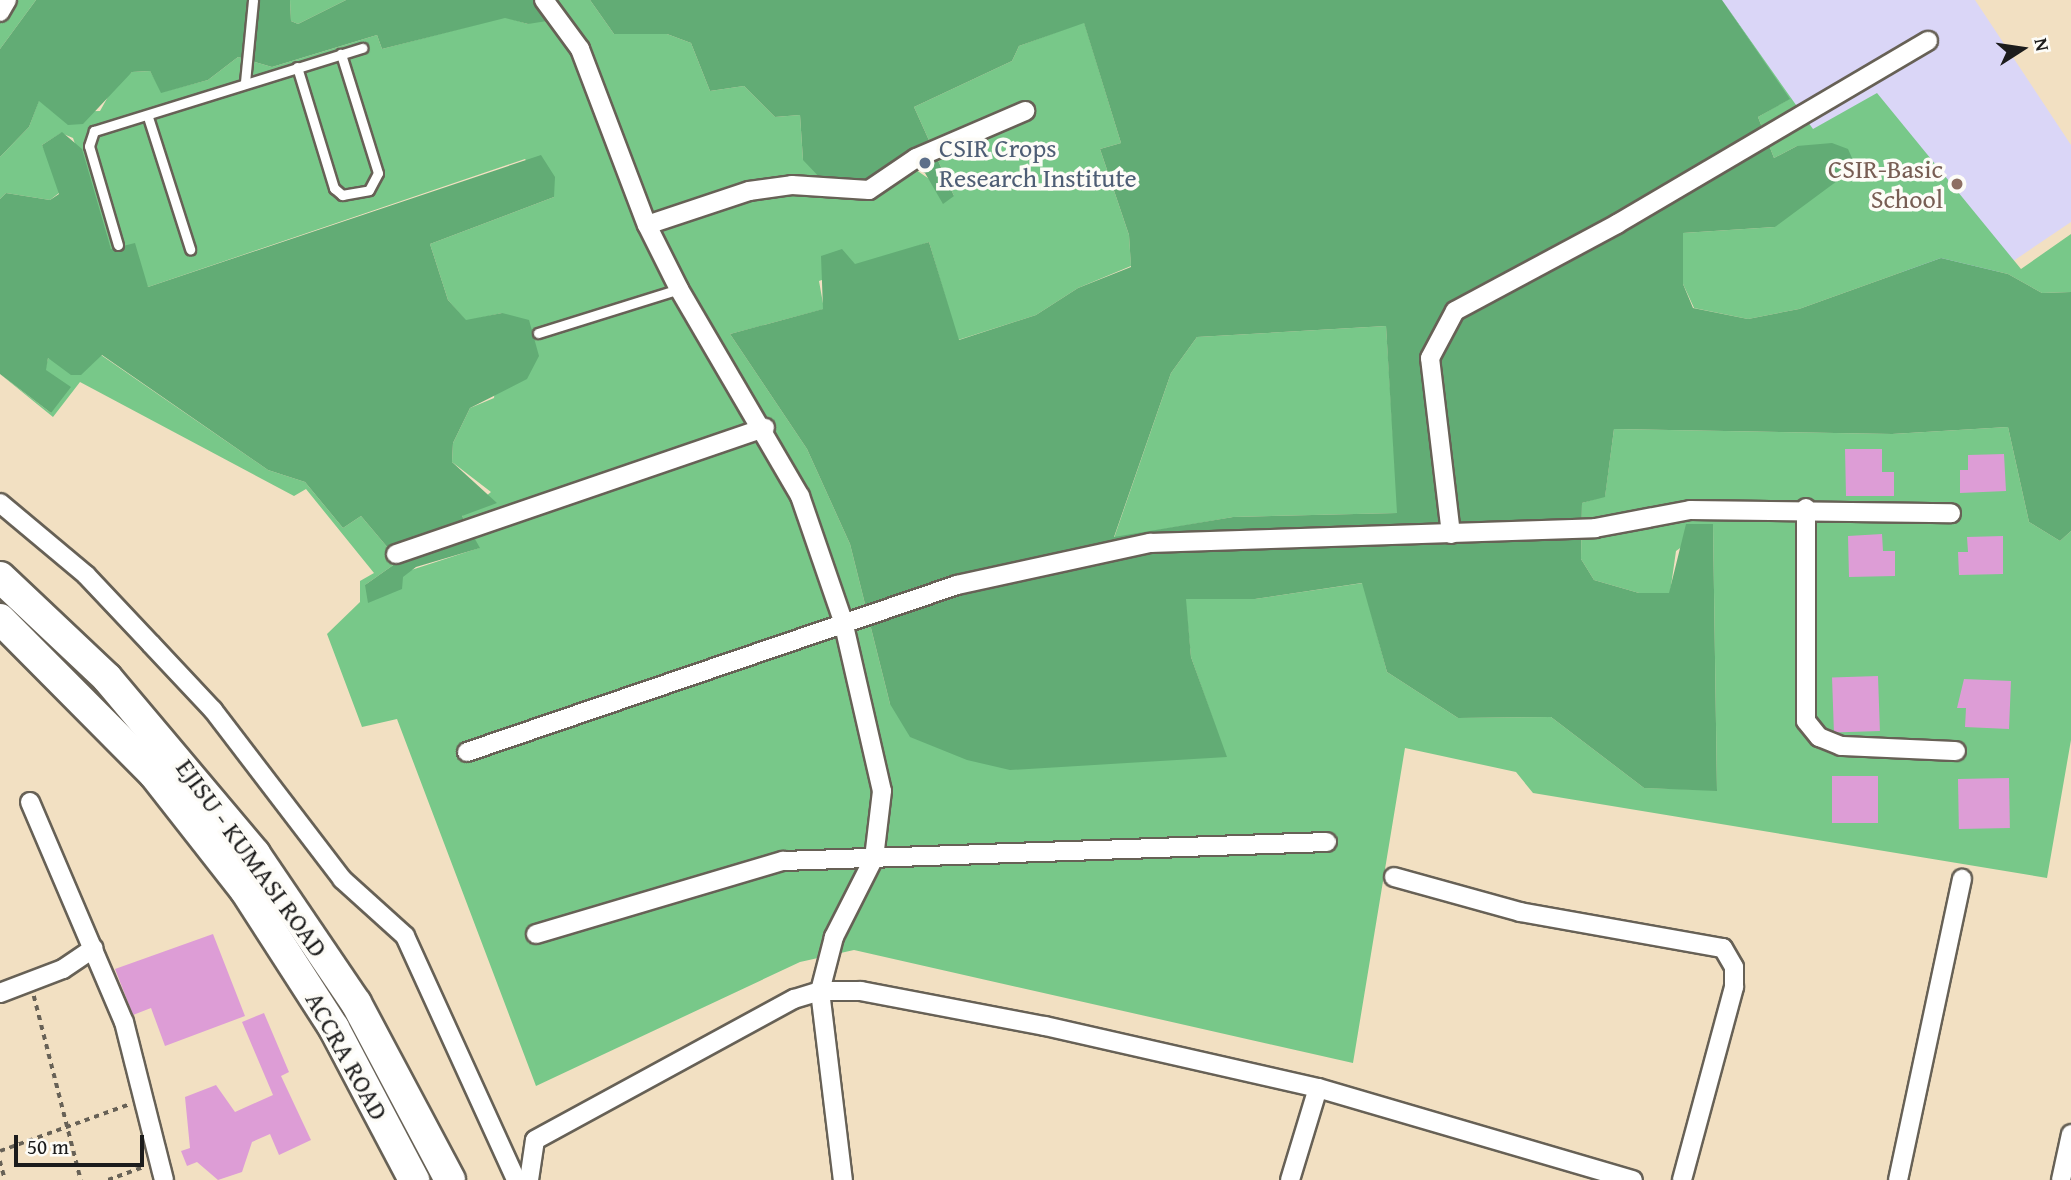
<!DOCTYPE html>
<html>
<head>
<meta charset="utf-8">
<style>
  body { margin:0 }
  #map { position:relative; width:2071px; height:1180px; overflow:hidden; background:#f2e0c2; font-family:"Gentium Book Plus",serif }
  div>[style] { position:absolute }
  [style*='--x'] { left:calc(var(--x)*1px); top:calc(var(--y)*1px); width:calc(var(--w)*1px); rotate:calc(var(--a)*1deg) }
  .built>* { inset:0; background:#dad6f7 }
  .green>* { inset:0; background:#78c889 }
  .forest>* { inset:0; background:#62ac75 }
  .building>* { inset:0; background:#dd9dd6; transform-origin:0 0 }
  .path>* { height:3.5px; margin-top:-1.75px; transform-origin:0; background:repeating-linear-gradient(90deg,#676156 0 5px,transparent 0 10px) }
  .roads { filter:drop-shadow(2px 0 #676156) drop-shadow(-2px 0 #676156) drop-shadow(0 2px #676156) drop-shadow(0 -2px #676156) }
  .service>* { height:9px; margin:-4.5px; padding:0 4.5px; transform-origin:4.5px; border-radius:4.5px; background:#fff }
  .minor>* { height:18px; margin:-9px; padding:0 9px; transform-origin:9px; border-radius:9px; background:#fff }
  .trunk>* { height:30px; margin:-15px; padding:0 15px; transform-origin:15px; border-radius:15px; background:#fff }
  .dots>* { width:19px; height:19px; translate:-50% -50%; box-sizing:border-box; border:4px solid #fdfcf7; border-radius:50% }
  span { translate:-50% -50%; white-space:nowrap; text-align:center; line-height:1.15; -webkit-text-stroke:7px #fdfcf7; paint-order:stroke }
  .service-label { font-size:26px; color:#4e5e75 }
  .left { translate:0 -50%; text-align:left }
  .education-label { font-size:26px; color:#785e54 }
  .right { translate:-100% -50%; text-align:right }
  .street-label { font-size:26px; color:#1c1c1c }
  .north { position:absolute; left:1987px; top:14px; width:70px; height:70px; -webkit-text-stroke:5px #fdfcf7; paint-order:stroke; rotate:78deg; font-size:19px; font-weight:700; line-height:28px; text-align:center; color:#1c1c1c }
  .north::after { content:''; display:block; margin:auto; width:24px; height:32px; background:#1c1c1c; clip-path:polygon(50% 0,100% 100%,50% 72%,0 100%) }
  .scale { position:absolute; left:14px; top:1135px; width:130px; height:32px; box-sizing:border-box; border:4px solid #1c1c1c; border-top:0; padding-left:9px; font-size:21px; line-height:24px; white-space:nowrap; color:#1c1c1c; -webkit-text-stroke:5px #fdfcf7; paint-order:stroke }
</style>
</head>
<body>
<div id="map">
  <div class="built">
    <i style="clip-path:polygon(1719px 0,1975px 0,2071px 145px,2071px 222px,1932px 316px)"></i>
  </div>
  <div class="green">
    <i style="clip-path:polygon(0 0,36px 0,0 49px)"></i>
    <i style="clip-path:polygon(290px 0,346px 0,298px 24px,291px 21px)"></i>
    <i style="clip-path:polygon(535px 0,590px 0,614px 34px,667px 34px,691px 43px,710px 91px,744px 86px,775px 117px,800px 115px,803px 160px,903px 161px,954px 196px,914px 107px,1012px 61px,1019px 46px,1084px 22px,1121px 143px,1100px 149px,1129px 235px,1131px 266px,1078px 288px,1036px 315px,958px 340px,929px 242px,819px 281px,824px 309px,730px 334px,807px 449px,850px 544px,890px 704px,1226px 757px,1191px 657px,1185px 598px,1255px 599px,1363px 583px,1387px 672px,1458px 718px,1551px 717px,1644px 788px,1717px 790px,1713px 524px,1676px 551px,1670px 593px,1639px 593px,1594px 580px,1581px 559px,1582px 503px,1605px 496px,1614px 429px,1892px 434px,2008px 427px,2029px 522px,2060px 541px,2071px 531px,2071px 740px,2047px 878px,1533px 793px,1516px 772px,1405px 748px,1353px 1063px,854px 950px,800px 962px,536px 1086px,397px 719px,362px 727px,327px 634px,360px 602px,360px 581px,374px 573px,306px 489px,294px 496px,80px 382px,53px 417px,0 374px,51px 413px,56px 378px,45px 370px,48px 358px,81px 374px,101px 355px,268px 470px,305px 482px,343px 528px,361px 516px,399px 561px,365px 585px,479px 548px,462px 516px,491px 492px,452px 462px,453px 443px,470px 408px,494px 398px,502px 313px,466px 321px,448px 300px,430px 244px,554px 197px,525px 159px,148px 287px,111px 250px,73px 138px,61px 133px,42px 145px,59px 179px,59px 193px,50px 200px,6px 193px,0 199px,0 157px,29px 127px,39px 100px,53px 112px,100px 111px,114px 86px,132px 72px,150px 71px,162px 92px,208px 80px,238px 57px,272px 67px,377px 35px,382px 49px,505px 17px,528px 24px,548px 12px)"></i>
    <i style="clip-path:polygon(1722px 0,1813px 129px,1877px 93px,2021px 269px,2071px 234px,2071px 292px,2042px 293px,2008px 274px,1941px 258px,1799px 309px,1748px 319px,1694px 308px,1683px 284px,1683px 233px,1775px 227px,1797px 146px,1774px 158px,1758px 117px,1789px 99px)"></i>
    <i style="clip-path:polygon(1386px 326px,1398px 513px,1233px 517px,1114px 538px,1171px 373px,1197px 337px)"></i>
  </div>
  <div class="forest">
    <i style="clip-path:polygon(36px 0,290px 0,291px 21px,298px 24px,346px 0,535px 0,548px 12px,547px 21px,528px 24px,505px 18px,382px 49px,377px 35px,272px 67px,238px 57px,208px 80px,161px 93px,150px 71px,132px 72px,83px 124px,68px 125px,39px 101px,29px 127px,0 157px,0 49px)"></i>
    <i style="clip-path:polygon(evenodd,590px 0,1722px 0,1790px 99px,1758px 117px,1774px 158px,1797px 146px,1832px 143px,1848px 149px,1856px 167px,1775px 227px,1683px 233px,1683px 284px,1693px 308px,1748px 319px,1799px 309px,1941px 258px,2008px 274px,2042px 293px,2071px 292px,2071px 531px,2060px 541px,2029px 522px,2008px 427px,1892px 434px,1614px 429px,1605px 497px,1582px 503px,1581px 559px,1594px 580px,1639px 593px,1669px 593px,1686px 524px,1713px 524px,1717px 791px,1644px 788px,1551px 717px,1458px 718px,1387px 672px,1362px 583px,1255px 599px,1186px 599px,1191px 657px,1227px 757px,1010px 770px,967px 760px,910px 737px,890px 704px,850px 544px,807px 449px,730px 334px,823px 309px,821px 256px,842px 249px,855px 264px,929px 242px,959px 340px,1036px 315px,1078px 288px,1131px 267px,1129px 235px,1100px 149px,1121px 143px,1084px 23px,1019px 46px,1012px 61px,914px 107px,954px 196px,943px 204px,925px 173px,904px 161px,869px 181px,823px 181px,803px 160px,800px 115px,775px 117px,744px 86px,710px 91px,691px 43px,667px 34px,614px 34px,590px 0,1386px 326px,1397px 513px,1233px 517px,1114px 537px,1171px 373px,1197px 337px,1386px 326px)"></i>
    <i style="clip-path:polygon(62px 132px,82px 149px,111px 249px,135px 243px,148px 287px,541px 155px,555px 177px,554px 197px,430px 244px,448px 300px,466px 320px,502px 313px,529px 320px,539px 356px,527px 379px,470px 408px,453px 443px,452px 462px,497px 503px,462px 516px,480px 548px,416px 567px,403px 577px,402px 589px,368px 603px,365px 585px,399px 561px,361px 516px,343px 528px,305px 482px,268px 470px,102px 355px,81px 375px,71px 375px,48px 358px,46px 370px,71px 387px,51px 413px,0 374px,0 199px,6px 193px,50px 200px,59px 194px,42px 145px)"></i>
  </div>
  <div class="building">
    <i style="clip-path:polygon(1845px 449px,1882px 449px,1882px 472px,1894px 472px,1894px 496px,1846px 496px)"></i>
    <i style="clip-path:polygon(2004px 454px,2006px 491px,1960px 493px,1960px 470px,1968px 470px,1968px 455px)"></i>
    <i style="clip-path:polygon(1882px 534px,1883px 551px,1895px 551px,1895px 576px,1849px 577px,1848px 536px)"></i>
    <i style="clip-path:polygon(2003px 536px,2003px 574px,1959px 575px,1958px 552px,1968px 552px,1967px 537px)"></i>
    <i style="left:1878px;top:676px;width:55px;height:46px;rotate:88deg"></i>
    <i style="clip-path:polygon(1964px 679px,2011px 681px,2009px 729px,1965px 727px,1966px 708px,1957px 708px)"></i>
    <i style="left:1832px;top:776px;width:46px;height:47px"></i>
    <i style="left:2009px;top:778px;width:50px;height:51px;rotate:89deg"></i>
    <i style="clip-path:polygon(213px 934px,245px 1016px,165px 1046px,151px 1008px,133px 1015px,115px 969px)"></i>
    <i style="clip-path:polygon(264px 1013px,289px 1072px,281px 1076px,311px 1140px,279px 1155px,270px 1134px,252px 1142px,242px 1172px,218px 1180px,197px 1162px,187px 1166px,181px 1151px,190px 1148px,185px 1097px,216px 1085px,235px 1112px,273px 1095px,242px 1022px)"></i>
  </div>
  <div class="path">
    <i style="--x:34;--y:996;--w:190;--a:75.7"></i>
    <i style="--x:0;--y:1151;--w:138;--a:-19.9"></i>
    <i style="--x:0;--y:1161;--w:20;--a:75"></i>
    <i style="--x:108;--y:1180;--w:38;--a:-20"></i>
  </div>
  <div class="roads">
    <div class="service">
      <i style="--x:297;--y:67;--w:127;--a:73"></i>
      <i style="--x:334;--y:188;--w:11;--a:41"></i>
      <i style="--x:342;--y:195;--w:27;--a:-10"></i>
      <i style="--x:369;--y:190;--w:19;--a:-62"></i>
      <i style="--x:378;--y:173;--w:125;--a:-107.3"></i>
      <i style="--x:245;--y:82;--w:82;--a:-84.4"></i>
      <i style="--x:148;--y:117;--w:139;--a:72.3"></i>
      <i style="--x:118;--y:245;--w:103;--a:-106.3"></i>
      <i style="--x:89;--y:146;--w:16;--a:-72"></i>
      <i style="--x:94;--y:131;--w:281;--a:-17.2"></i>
      <i style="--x:538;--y:333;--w:148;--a:-17.3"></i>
    </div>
    <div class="minor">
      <i style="--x:544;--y:0;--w:61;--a:53.7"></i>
      <i style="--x:580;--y:49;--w:188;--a:69.2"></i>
      <i style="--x:647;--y:225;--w:72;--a:63.4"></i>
      <i style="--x:679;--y:289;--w:240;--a:59.7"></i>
      <i style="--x:800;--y:496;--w:132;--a:71"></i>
      <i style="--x:843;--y:621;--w:174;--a:77.1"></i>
      <i style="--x:882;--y:791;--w:67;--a:96.8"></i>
      <i style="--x:874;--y:858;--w:89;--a:116.9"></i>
      <i style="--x:834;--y:937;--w:56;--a:104.5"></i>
      <i style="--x:820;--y:991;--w:190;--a:83.1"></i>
      <i style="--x:0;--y:12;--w:14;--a:-60"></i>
      <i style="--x:647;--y:225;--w:108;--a:-18.4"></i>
      <i style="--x:749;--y:191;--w:43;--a:-7.9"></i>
      <i style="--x:792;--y:185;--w:77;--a:3.7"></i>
      <i style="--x:869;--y:190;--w:57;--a:-34.2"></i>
      <i style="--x:916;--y:158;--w:119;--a:-23.3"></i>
      <i style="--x:0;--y:503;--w:112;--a:39.9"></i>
      <i style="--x:86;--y:575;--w:95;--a:46.7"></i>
      <i style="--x:151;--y:644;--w:91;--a:46.8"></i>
      <i style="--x:213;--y:710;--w:213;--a:52.6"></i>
      <i style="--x:342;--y:879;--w:85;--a:42.1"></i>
      <i style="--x:405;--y:936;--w:268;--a:65.5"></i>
      <i style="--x:1806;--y:508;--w:213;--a:90"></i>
      <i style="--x:1806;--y:721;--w:21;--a:51"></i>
      <i style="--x:1819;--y:737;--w:24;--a:22"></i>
      <i style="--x:1841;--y:746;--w:115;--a:2.5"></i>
      <i style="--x:1451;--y:534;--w:177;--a:-96.8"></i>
      <i style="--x:1430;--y:358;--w:53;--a:-62"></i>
      <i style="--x:1455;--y:311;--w:184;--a:-28.2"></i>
      <i style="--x:1617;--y:224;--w:361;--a:-30.5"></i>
      <i style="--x:396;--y:554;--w:390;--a:-18.9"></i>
      <i style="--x:467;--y:752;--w:518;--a:-18.82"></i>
      <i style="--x:957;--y:585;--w:198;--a:-12.3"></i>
      <i style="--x:1150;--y:543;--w:445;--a:-1.9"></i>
      <i style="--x:1595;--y:528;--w:97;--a:-10.7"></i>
      <i style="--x:1690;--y:510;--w:261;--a:0.7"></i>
      <i style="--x:30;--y:802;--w:239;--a:66.9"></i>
      <i style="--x:124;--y:1022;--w:163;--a:75.8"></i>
      <i style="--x:1394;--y:877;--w:131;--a:15.5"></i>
      <i style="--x:1520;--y:912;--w:206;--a:10.1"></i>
      <i style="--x:1723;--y:948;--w:22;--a:60"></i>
      <i style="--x:1734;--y:967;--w:20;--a:90"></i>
      <i style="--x:1734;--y:987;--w:200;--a:105.1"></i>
      <i style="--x:536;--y:934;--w:258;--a:-16.5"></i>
      <i style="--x:783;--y:861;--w:544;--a:-2"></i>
      <i style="--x:0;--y:993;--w:67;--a:-20.9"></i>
      <i style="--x:63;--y:969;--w:37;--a:-34"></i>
      <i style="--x:529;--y:1180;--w:40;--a:-81.5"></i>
      <i style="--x:535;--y:1140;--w:295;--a:-28.6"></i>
      <i style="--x:794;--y:999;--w:27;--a:-17"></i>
      <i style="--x:820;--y:991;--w:41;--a:0"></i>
      <i style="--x:861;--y:991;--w:187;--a:10.8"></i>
      <i style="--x:1045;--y:1026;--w:280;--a:12.8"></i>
      <i style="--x:1318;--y:1088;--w:328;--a:16.3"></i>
      <i style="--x:1290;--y:1180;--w:96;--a:-73.1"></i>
      <i style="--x:1898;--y:1180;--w:308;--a:-78"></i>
      <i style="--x:2061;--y:1180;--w:47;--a:-77.7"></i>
    </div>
    <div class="trunk">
      <i style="--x:0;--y:577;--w:147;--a:43.3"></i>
      <i style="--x:107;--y:678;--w:230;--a:49.9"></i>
      <i style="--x:255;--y:854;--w:180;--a:55.9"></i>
      <i style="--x:356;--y:1003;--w:200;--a:62"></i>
      <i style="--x:0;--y:619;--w:218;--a:45.2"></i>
      <i style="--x:154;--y:774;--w:147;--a:51.9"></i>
      <i style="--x:245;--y:890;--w:164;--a:57.2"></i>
      <i style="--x:334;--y:1028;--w:172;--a:62.2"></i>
    </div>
  </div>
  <div class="dots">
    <i style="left:925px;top:163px;background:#5c6f8a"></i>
    <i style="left:1957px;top:184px;background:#8d6e63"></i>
  </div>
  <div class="service-label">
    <span class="left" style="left:939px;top:163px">CSIR Crops<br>Research Institute</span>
  </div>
  <div class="education-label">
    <span class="right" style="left:1943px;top:184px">CSIR-Basic<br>School</span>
  </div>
  <div class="street-label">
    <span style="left:252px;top:858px;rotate:54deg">EJISU - KUMASI ROAD</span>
    <span style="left:347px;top:1056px;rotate:61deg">ACCRA ROAD</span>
  </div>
  <div class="north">N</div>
  <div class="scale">50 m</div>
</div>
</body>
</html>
